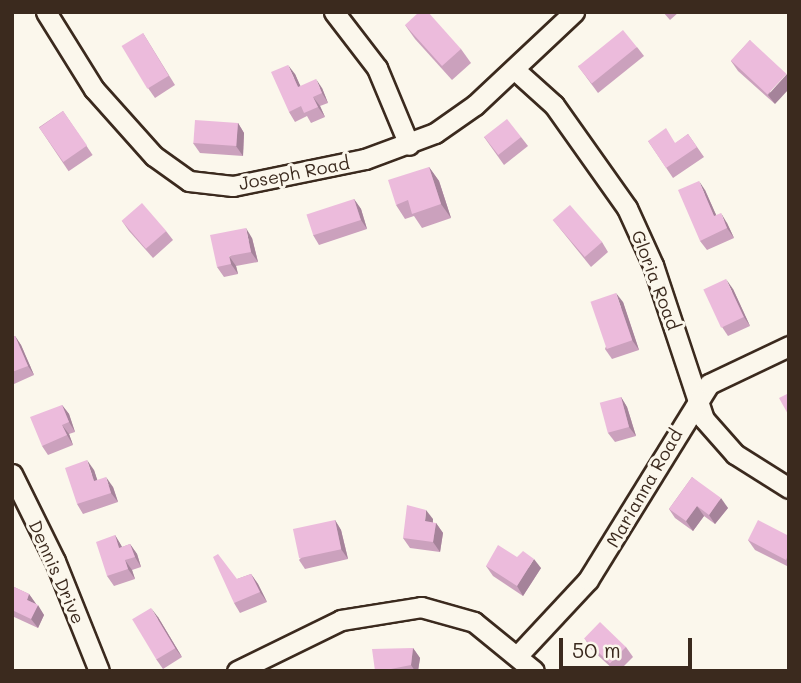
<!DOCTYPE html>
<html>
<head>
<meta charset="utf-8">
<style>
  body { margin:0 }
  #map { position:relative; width:801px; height:683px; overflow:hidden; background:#fbf7ec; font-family:Mali,sans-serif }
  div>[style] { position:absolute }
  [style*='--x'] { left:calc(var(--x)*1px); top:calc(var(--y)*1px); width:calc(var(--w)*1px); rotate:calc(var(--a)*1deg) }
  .roads { filter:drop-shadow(2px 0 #3b2a1e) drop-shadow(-2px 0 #3b2a1e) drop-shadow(0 2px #3b2a1e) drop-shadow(0 -2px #3b2a1e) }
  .minor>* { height:19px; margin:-9.5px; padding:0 9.5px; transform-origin:9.5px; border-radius:9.5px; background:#fbf7ec }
  .wall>* { inset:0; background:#cba1bd; transform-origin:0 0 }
  .shaded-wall>* { inset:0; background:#a5839a }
  .building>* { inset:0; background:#ecbbdc; transform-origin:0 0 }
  span { translate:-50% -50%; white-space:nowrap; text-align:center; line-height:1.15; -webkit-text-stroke:6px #fbf7ec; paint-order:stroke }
  .street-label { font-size:18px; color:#3b2a1e }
  .frame { position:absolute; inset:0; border:14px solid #3b2a1e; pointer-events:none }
  .scale { position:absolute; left:559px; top:638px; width:133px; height:32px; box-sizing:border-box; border:4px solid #3b2a1e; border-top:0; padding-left:9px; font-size:21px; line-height:24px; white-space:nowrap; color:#3b2a1e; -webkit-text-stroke:5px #fbf7ec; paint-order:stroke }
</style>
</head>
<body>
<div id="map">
  <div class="roads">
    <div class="minor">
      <i style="--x:46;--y:12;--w:91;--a:58.1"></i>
      <i style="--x:94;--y:89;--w:90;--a:48.2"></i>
      <i style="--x:154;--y:156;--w:43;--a:35.5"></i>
      <i style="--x:189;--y:181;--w:44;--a:6.5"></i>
      <i style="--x:233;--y:186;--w:135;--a:-11.6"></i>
      <i style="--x:365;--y:159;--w:75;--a:-20.4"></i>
      <i style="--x:435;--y:133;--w:49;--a:-35"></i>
      <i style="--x:475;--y:105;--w:136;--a:-43.2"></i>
      <i style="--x:334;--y:12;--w:71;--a:52.5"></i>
      <i style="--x:377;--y:68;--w:83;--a:67.4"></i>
      <i style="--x:514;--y:69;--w:54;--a:42"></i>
      <i style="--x:554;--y:105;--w:126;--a:54.7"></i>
      <i style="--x:627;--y:208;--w:63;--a:65.5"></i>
      <i style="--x:653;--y:265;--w:162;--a:71.7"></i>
      <i style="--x:704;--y:419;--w:47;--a:48.5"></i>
      <i style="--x:735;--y:454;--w:64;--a:32.2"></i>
      <i style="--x:12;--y:474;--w:97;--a:63.7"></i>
      <i style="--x:55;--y:561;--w:118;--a:68.2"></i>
      <i style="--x:518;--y:655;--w:103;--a:-47"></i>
      <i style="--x:588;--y:580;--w:230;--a:-58.3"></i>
      <i style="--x:709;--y:384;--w:89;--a:-25.4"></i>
      <i style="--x:237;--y:671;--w:116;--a:-26.1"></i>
      <i style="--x:341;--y:620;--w:81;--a:-9.2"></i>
      <i style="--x:421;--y:607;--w:55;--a:15.8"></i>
      <i style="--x:474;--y:622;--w:77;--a:39.2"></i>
    </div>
  </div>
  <div class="wall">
    <i style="clip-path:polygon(663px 12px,679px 12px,670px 20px)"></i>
    <i style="clip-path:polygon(405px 25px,461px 49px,471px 63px,452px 80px,415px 39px)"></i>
    <i style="clip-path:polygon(143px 33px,175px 85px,155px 98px,148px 88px)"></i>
    <i style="clip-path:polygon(750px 40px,775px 104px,738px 71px,731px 61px)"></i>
    <i style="clip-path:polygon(637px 47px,644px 56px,598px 93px,578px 66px)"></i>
    <i style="clip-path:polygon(295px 74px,300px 86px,322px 88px,328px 103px,320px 106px,325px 117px,311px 123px,307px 116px,295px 122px,289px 112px)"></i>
    <i style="left:63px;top:111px;width:53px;height:29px;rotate:56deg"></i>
    <i style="clip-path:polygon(238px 123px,244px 133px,243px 156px,200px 153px,193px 143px)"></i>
    <i style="clip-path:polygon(688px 134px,704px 157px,673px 178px,648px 141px,676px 143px)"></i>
    <i style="clip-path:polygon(484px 137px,521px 137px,528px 146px,504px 165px)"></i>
    <i style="clip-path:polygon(429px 167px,439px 181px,451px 218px,422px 228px,414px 216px,405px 219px,396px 205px)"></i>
    <i style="clip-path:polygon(705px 190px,716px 215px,727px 223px,734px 238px,707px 250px,700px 241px)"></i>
    <i style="clip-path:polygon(354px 199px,361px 209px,367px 229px,319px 245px,313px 235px)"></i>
    <i style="clip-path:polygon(553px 220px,602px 242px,608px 252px,591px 267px)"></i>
    <i style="clip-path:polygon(122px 221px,166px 231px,173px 240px,153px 258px,129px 231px)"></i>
    <i style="clip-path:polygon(252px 238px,258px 262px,236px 266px,238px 274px,224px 277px,217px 267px)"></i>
    <i style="clip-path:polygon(733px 289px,750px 326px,728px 336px,722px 327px)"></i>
    <i style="clip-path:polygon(623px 302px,639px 350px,612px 359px,605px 349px)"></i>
    <i style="clip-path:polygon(15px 336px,21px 345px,34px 375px,14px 384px,12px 381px,12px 337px)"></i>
    <i style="clip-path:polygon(621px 397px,627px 407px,636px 436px,615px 442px,608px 433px)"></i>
    <i style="clip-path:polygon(62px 405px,69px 414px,75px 432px,69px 434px,73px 445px,48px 455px,42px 446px)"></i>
    <i style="clip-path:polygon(94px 470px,97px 480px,113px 487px,118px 502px,83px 514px,77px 504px)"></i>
    <i style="clip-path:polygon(692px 477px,728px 508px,715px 524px,704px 516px,693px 531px,675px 518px,669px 509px)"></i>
    <i style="clip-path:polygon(433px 519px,433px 523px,436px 523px,443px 533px,440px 552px,410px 548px,403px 538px)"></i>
    <i style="clip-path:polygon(335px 520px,341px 530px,348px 559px,305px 569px,299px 560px)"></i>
    <i style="clip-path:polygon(115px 535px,122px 547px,130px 544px,137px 554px,141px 567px,132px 570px,135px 579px,114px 586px,107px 576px)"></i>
    <i style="clip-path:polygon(789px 536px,789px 567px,755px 550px,748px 540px)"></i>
    <i style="clip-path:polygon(486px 566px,541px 568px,523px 596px,493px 576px)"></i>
    <i style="clip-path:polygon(251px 574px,258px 584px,267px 602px,240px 613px,234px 603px,237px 579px)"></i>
    <i style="clip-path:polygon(12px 586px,29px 594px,44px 615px,38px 628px,12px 616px)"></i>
    <i style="clip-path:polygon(158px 617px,182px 657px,163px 669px,156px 659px)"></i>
    <i style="clip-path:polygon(585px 639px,626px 647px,633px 657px,619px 671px,615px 671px,591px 649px)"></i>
    <i style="clip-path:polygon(413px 648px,420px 658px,418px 671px,375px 671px)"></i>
  </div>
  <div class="shaded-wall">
    <i style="clip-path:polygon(288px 65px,295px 74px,305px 96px,298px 87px)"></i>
    <i style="clip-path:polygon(787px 74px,789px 76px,789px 89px,775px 104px,768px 95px)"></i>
    <i style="clip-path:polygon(316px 79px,322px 88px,328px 103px,322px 93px)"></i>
    <i style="clip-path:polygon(313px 97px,320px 106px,325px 117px,318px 107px)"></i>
    <i style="clip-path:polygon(238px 123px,244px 133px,243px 156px,236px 146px)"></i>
    <i style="clip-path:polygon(429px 167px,439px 181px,451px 218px,441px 204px)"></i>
    <i style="clip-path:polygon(699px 181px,705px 190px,721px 226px,714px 216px)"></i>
    <i style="clip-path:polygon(354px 199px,361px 209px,367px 229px,361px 220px)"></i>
    <i style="clip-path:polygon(721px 213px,727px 223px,734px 238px,727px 228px)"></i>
    <i style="clip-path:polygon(246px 228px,252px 238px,258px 262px,251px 252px)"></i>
    <i style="clip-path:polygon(229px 256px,236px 266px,238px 274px,231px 264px)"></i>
    <i style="clip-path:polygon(726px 279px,733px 289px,750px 326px,744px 317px)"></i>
    <i style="clip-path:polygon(616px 293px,623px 302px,639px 350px,632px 340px)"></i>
    <i style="clip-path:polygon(15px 336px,21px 345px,34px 375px,28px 366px)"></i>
    <i style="clip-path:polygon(621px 397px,627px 407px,636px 436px,629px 427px)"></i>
    <i style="clip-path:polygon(62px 405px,69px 414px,75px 432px,69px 422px)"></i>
    <i style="clip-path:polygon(62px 425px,69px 434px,73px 445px,67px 435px)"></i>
    <i style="clip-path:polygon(87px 460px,94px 470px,101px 491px,94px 481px)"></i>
    <i style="clip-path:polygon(106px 477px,113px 487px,118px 502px,111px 493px)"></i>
    <i style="clip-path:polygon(721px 498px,728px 508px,715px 524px,709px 515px)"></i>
    <i style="clip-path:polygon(697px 506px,704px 516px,693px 531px,686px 521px)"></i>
    <i style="clip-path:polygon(426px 510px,433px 519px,432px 530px,425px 521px)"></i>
    <i style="clip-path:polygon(335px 520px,341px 530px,348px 559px,341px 549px)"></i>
    <i style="clip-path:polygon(436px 523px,443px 533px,440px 552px,433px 542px)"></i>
    <i style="clip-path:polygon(115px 535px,121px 545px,126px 557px,119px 548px)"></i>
    <i style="clip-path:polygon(130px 544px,137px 554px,141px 567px,135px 557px)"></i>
    <i style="clip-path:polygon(534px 559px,541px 568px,523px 596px,517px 586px)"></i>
    <i style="clip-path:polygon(125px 560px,132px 570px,135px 579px,128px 569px)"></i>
    <i style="clip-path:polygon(251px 574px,258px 584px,267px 602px,260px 592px)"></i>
    <i style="clip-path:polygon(29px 594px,36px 604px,27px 600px)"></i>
    <i style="clip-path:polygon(38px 605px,44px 615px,38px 628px,31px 619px)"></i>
    <i style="clip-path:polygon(151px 608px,158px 617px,182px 657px,175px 648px)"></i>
    <i style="clip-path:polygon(413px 648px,420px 658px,418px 671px,415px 671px,411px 665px)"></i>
  </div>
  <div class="building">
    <i style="clip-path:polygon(419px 12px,428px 12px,461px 49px,442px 66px,405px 25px)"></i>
    <i style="left:623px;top:30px;width:22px;height:58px;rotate:51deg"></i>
    <i style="left:143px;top:33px;width:50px;height:25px;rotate:59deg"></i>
    <i style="left:750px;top:40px;width:50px;height:28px;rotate:43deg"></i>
    <i style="clip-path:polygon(288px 65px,298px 87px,316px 79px,322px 93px,313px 97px,318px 107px,304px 113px,301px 106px,289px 112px,271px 72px)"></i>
    <i style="left:63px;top:111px;width:42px;height:29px;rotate:55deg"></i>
    <i style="left:507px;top:119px;width:23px;height:29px;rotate:52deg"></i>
    <i style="left:195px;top:120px;width:43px;height:23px;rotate:4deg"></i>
    <i style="clip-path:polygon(666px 128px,675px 143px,688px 134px,697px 147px,666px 168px,648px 141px)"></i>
    <i style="clip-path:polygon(429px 167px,441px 204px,412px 214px,408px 200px,396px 205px,388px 180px)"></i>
    <i style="clip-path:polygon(699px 181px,714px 216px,721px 213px,727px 228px,700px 241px,678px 190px)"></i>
    <i style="left:354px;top:199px;width:22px;height:50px;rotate:72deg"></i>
    <i style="left:142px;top:203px;width:37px;height:27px;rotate:49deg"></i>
    <i style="left:570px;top:205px;width:49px;height:23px;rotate:49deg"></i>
    <i style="clip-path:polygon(246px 228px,251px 252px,229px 256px,231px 264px,217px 267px,210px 235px)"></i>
    <i style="left:726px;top:279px;width:42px;height:25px;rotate:65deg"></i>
    <i style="left:616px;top:293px;width:50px;height:27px;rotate:71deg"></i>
    <i style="clip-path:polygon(15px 336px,28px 366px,12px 372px,12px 337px)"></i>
    <i style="clip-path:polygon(789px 393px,789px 416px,779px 398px)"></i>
    <i style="left:621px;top:397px;width:31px;height:22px;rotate:75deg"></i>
    <i style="clip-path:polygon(62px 405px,69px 422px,62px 425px,67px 435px,42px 446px,30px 417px)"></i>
    <i style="clip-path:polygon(87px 460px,94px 481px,106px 477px,111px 493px,77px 504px,65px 468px)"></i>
    <i style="clip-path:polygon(692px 477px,721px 498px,709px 515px,697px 506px,686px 521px,669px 509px)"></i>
    <i style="clip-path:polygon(407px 505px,426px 510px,425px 521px,436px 523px,433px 542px,403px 538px)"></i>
    <i style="left:335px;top:520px;width:30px;height:43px;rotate:78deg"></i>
    <i style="clip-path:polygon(758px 520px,789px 536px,789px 553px,786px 560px,748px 540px)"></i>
    <i style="clip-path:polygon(115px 535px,119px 548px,130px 544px,135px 557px,125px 560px,128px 569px,107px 576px,96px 542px)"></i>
    <i style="clip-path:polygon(498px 545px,517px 557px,523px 551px,534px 559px,517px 586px,486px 566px)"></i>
    <i style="clip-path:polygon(218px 554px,237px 579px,251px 574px,260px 592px,234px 603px,213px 557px)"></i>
    <i style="clip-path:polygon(12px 586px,29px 594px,27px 600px,38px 605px,31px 619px,12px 610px)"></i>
    <i style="left:151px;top:608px;width:47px;height:22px;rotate:59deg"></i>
    <i style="left:600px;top:622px;width:36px;height:23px;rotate:44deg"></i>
    <i style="clip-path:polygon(413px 648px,411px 665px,391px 669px,392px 671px,375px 671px,372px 649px)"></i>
  </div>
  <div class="street-label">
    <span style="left:294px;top:173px;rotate:-11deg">Joseph Road</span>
    <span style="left:656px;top:280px;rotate:69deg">Gloria Road</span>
    <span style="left:644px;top:488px;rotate:-60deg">Marianna Road</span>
    <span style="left:57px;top:572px;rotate:66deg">Dennis Drive</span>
  </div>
  <div class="frame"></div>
  <div class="scale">50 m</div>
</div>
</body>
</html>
